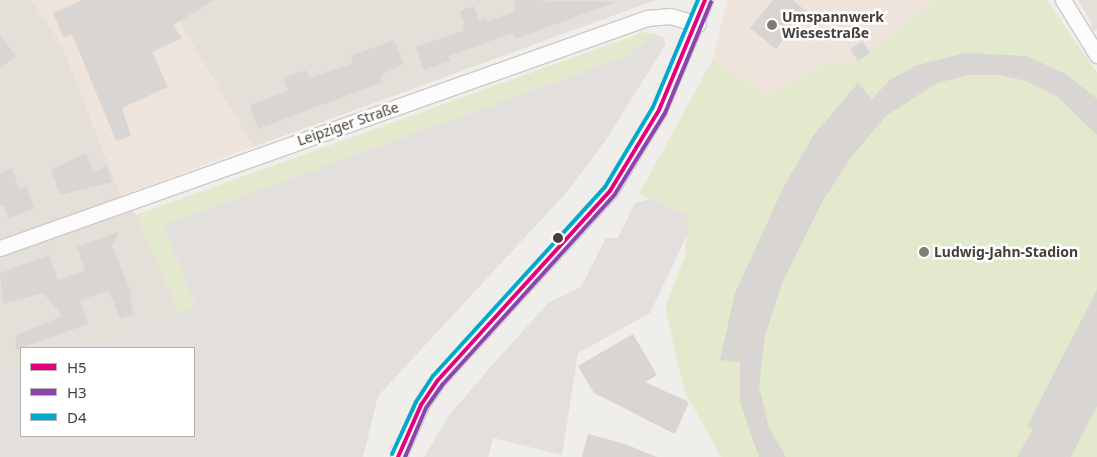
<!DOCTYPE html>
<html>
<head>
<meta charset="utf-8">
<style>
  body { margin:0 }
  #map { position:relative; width:1097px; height:457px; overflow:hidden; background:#f0eeeb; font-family:"Noto Sans",sans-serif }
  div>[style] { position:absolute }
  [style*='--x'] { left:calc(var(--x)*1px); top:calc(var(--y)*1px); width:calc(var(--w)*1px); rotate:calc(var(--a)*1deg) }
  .residential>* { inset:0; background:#e4dfd9 }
  .commercial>* { inset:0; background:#efe4dc }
  .green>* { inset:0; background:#e3e9cd }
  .parking>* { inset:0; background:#e2dfdc }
  .building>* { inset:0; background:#d8d5d2; transform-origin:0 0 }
  .roads { filter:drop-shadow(1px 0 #cdcac7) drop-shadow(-1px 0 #cdcac7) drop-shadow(0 1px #cdcac7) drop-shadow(0 -1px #cdcac7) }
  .minor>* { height:15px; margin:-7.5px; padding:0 7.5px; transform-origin:7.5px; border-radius:7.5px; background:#fdfcfc }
  .bus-1>* { height:4px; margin:-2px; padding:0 2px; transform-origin:2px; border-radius:2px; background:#e5007d }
  .bus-2>* { height:4px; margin:-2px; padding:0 2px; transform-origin:2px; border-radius:2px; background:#8e44ad }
  .bus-3>* { height:4px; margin:-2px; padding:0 2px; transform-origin:2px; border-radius:2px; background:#00a9ce }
  .dots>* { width:14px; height:14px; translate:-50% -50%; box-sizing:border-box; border:2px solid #fff; border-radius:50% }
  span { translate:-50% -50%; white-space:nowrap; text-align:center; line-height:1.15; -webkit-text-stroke:5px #fff; paint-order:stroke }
  .poi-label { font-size:14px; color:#463e37; font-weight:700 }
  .left { translate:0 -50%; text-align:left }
  .street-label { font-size:14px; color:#463e37 }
  .legend { position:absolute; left:20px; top:347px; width:175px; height:90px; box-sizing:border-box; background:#fff; border:1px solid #b5b2af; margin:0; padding:6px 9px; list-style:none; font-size:15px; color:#463e37 }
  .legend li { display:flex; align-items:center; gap:10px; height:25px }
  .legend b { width:25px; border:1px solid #b5b2af }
</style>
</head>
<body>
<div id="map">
  <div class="residential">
    <i style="clip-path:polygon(0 0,32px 0,62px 45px,121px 196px,136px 215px,180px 314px,83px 348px,21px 348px,21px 370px,0 378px)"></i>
    <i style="clip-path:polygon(167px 0,656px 0,253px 147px)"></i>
    <i style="clip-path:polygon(1078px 0,1097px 0,1097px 29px,1091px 34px,1092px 24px)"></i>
  </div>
  <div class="commercial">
    <i style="clip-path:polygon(32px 0,167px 0,253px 147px,121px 196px,62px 45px)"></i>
    <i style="clip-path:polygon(727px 0,937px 0,857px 62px,830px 62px,766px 96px,713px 59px)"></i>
  </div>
  <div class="green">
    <i style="clip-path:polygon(937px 0,1047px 0,1097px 73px,1097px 457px,721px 457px,685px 392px,666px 313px,666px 304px,685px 256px,688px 215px,639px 194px,713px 59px,766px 96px,830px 62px,857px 62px)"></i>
    <i style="clip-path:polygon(644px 32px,654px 34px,627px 56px,163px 225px,195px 304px,180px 314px,136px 215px)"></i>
  </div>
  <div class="parking">
    <i style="clip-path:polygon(654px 34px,663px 37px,666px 44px,602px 146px,566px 193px,378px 396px,363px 457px,0 457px,0 378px,21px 370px,21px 436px,194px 436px,194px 348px,83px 348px,180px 314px,195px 304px,163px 225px,627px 56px)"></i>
    <i style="clip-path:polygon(651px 199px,688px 215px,688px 233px,650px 313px,578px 353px,562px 455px,493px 438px,488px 457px,424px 457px,449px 415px,503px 353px,549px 302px,581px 287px,606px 238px,618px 238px,635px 203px)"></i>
  </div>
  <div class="building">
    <i style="clip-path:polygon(82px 0,214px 0,173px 25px,182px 38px,152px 52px,168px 87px,122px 108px,131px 136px,116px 141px,72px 34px,64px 38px,53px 13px)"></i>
    <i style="clip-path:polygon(515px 0,616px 2px,515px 39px,513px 33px,449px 56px,451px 61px,424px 70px,416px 47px,463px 31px,461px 27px,465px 25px,460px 11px,474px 6px,479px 20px,486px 18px,487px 22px,514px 12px)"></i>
    <i style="clip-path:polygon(773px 0,793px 0,806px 11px,776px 49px,750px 28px)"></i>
    <i style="clip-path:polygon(0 35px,16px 56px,0 68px)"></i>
    <i style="clip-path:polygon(394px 40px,403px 63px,380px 76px,382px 82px,258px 129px,250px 105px,288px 91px,284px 78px,306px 70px,309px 78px,353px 63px,351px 56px)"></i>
    <i style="left:862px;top:41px;width:14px;height:15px;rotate:54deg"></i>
    <i style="clip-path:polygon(965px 53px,1026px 56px,1066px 74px,1097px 99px,1097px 135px,1058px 97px,1026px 81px,999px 75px,969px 75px,937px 83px,886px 116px,851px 157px,821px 204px,783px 281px,765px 336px,759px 387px,769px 428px,786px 457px,759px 457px,740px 402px,740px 362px,720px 360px,735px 293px,784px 186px,813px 136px,858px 83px,872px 99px,890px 80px,915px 66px)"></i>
    <i style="clip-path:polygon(86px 153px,93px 172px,107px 166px,112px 182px,60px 195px,51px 170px)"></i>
    <i style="clip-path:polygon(12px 169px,19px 189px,27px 187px,34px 209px,8px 218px,4px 205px,0 206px,0 173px)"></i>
    <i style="clip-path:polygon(119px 232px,112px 246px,132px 295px,129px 296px,134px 314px,120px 319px,109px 290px,80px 301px,88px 324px,15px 350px,17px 335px,63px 316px,43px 293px,3px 304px,0 273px,49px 255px,58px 280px,85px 271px,77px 247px)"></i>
    <i style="clip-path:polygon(1097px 290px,1097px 406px,1071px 457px,1017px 457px,1033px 429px,1027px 426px)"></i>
    <i style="clip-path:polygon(633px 334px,657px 375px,645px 382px,689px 402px,675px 434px,594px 393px,578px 366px)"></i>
    <i style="clip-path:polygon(588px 434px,625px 444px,657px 457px,582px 457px)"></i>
  </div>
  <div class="roads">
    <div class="minor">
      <i style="--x:1063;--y:0;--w:65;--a:58.3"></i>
      <i style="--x:0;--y:248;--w:687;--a:-19.57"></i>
      <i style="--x:647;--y:18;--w:23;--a:-5"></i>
      <i style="--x:670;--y:16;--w:29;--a:16"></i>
      <i style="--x:398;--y:457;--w:57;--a:-66.1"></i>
      <i style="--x:421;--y:405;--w:30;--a:-56"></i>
      <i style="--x:438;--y:380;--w:256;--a:-47.7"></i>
      <i style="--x:610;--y:191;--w:95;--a:-58.8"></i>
      <i style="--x:659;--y:110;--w:119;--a:-67.3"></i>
    </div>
  </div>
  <div class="bus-1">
    <i style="--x:398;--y:457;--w:57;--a:-66.1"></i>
    <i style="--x:421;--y:405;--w:30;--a:-56"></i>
    <i style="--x:438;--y:380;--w:256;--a:-47.7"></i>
    <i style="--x:610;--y:191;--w:95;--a:-58.8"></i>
    <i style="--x:659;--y:110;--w:119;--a:-67.3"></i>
  </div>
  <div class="bus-2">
    <i style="--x:405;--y:457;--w:53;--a:-66.8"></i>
    <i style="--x:426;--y:408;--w:29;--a:-55"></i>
    <i style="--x:443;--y:384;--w:256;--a:-47.8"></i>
    <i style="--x:615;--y:194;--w:95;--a:-58.3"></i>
    <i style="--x:665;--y:113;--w:120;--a:-67.5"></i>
  </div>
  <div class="bus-3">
    <i style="--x:392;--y:454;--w:57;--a:-65.2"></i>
    <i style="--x:416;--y:402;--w:31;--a:-57"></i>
    <i style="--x:433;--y:376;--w:256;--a:-47.7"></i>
    <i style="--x:605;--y:187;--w:93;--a:-59"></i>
    <i style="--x:653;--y:107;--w:116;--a:-67.2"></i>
  </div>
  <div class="dots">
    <i style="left:772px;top:25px;background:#827c76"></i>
    <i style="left:558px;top:238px;background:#463e37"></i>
    <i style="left:924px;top:252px;background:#827c76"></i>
  </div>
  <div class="poi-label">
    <span class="left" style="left:782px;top:25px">Umspannwerk<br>Wiesestraße</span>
    <span class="left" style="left:934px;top:252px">Ludwig-Jahn-Stadion</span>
  </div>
  <div class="street-label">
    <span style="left:348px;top:124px;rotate:-19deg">Leipziger Straße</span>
  </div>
  <ul class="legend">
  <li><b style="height:6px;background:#e5007d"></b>H5</li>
  <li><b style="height:6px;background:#8e44ad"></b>H3</li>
  <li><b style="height:6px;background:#00a9ce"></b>D4</li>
  </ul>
</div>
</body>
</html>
